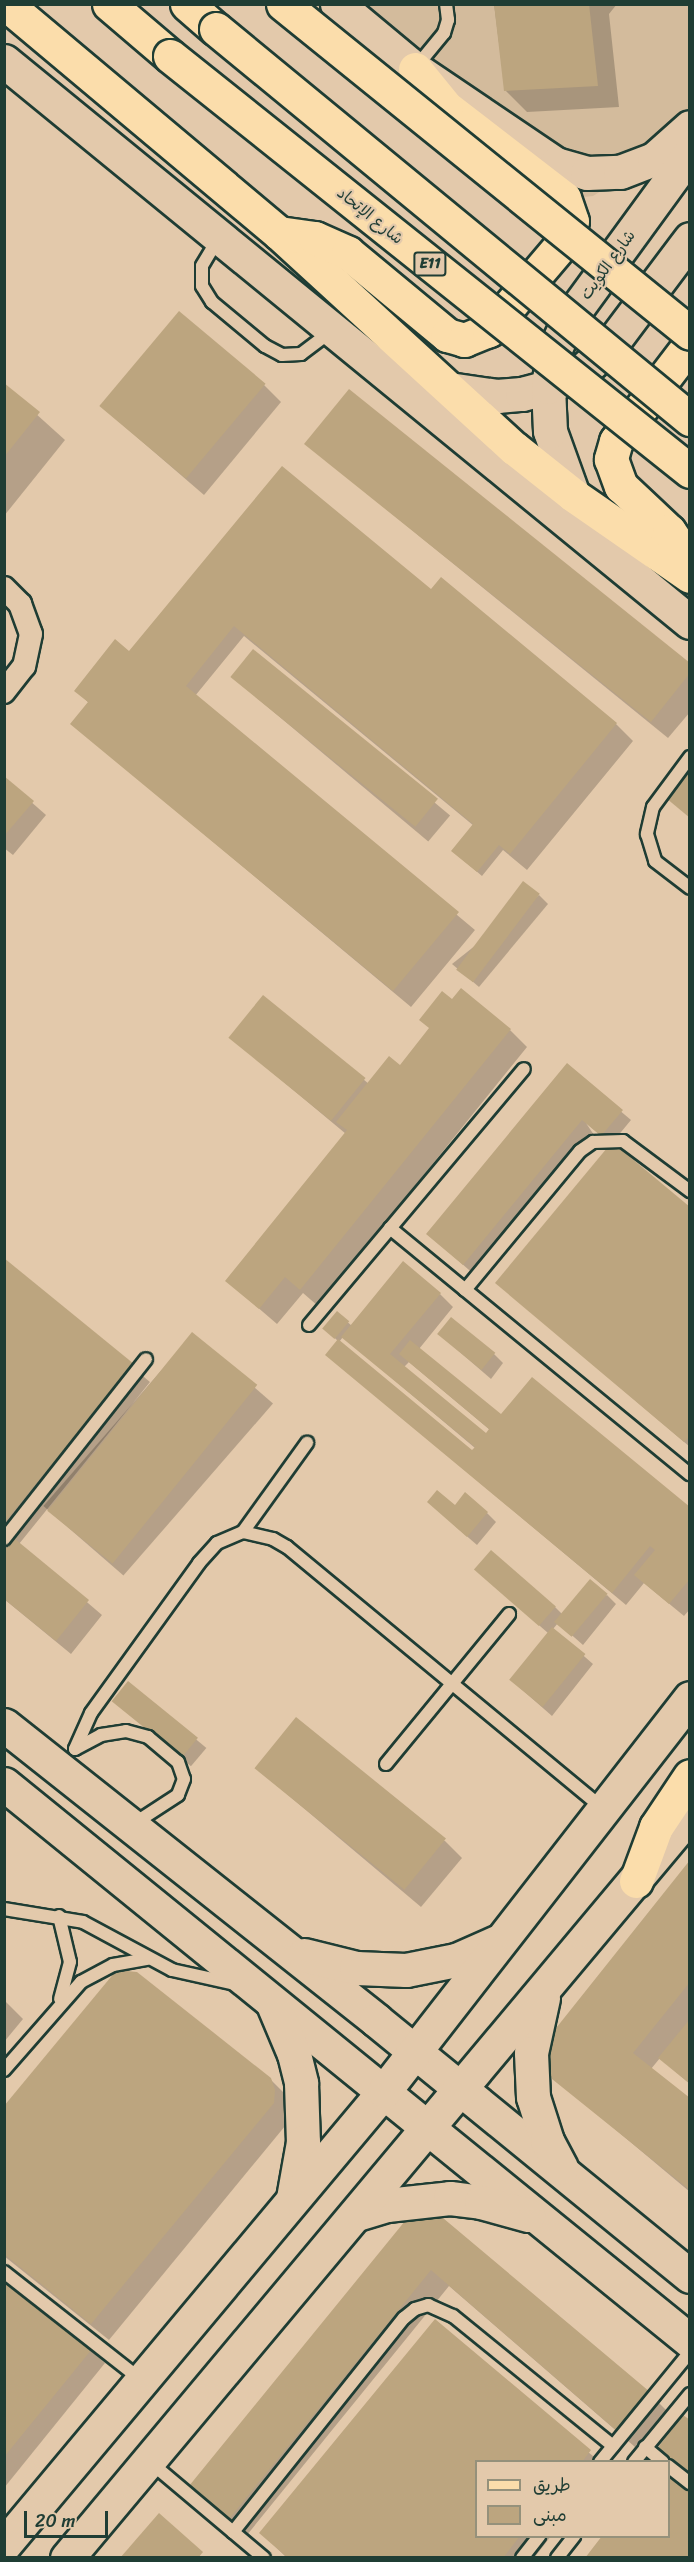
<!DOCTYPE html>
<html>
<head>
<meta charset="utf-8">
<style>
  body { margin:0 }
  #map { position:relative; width:694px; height:2562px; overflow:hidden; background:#e3c9ab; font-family:Sriracha,"Playpen Sans Arabic",sans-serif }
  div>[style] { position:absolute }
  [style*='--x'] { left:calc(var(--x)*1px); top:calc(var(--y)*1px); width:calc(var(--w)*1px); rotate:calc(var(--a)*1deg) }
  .built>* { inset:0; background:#d3bb9c }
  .shadow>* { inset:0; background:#0003; transform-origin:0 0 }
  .building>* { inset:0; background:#bca57f; transform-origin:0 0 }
  .roads { filter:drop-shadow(2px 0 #1f3d34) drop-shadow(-2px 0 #1f3d34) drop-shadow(0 2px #1f3d34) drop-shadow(0 -2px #1f3d34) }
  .lane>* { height:12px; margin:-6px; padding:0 6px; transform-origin:6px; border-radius:6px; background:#e3c9ab }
  .street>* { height:22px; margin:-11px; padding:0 11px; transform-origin:11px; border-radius:11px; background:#e3c9ab }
  .secondary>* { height:33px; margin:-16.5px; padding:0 16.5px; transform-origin:16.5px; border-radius:16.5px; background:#e3c9ab }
  .primary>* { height:33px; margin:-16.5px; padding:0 16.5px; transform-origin:16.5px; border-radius:16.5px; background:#fbddab }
  .highway>* { height:33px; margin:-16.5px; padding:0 16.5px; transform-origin:16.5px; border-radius:16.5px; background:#fbddab }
  .bridges { filter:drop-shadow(2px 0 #1f3d34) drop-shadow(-2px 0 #1f3d34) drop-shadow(0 2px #1f3d34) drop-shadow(0 -2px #1f3d34) }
  .highway-bridge>* { height:33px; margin:-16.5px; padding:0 16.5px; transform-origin:16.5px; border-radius:16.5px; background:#fbddab }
  span { translate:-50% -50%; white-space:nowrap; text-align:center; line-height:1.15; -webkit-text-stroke:4.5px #e3c9ab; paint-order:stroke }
  .shield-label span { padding:2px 4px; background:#e3c9ab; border:2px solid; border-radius:4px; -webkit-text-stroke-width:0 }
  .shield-label { font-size:15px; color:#1f3d34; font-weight:700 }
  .street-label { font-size:16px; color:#1f3d34 }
  .frame { position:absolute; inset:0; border:6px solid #1f3d34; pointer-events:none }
  .legend { position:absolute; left:475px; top:2460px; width:195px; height:78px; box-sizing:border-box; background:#e3c9ab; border:2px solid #95917b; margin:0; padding:8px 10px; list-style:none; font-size:18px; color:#1f3d34 }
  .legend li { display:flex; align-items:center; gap:12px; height:30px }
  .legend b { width:30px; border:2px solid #95917b }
  .scale { position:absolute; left:24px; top:2511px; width:84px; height:27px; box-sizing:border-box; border:3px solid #1f3d34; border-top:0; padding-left:8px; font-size:18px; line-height:21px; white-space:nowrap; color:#1f3d34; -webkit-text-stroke:4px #e3c9ab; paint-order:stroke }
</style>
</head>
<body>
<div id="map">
  <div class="built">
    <i style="clip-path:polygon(263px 5px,689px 5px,689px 114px,652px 159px,593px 196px,555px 200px,489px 185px)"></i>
  </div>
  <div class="shadow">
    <i style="clip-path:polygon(494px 4px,617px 4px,609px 14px,619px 107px,527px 112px,505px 90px)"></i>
    <i style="clip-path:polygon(4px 385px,65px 440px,4px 516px)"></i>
    <i style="clip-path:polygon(264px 385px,281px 402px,204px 495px,102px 407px)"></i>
    <i style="clip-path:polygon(306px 444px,690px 665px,690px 712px,668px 738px)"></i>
    <i style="clip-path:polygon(186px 585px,431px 592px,616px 724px,633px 741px,527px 870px,503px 850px,482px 876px,457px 855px,474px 826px,244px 636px,195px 696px,475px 930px,411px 1007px,72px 724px,89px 703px,76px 691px,130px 653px)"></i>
    <i style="left:254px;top:651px;width:256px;height:34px;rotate:40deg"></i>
    <i style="clip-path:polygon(4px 778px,46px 815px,13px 855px,4px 848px)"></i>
    <i style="clip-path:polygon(539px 895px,548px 904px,479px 987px,452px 964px)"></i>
    <i style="clip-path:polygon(264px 997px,369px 1084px,400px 1067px,510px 1030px,527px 1047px,318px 1306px,303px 1293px,277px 1324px,227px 1281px,346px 1134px,231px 1038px)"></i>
    <i style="clip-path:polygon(567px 1066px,631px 1120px,612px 1143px,690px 1209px,690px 1447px,497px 1283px,612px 1145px,586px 1123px,594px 1135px,477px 1277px,428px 1234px)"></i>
    <i style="clip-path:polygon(4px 1260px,150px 1382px,19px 1544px,102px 1615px,71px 1654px,4px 1599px)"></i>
    <i style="clip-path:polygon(evenodd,440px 1294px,453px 1307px,419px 1349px,501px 1417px,690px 1509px,690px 1609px,684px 1616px,644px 1583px,626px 1605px,327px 1355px,338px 1341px,324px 1328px,337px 1313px,352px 1326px,440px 1294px,343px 1337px,475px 1448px,472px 1452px,339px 1342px,343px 1337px,440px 1294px,409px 1362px,490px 1430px,486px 1435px,404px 1367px,409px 1362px)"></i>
    <i style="left:193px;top:1334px;width:106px;height:228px;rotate:41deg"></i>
    <i style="clip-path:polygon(439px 1334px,494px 1354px,503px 1363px,491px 1379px)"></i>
    <i style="clip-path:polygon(455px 1507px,487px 1513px,496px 1522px,477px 1545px,455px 1526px)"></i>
    <i style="clip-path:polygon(486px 1579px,555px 1607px,563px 1615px,607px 1595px,616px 1604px,583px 1645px,558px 1623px,553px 1629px,593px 1664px,552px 1716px,511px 1680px,548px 1633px)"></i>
    <i style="left:129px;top:1683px;width:101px;height:24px;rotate:40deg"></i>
    <i style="clip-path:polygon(256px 1768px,445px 1841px,462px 1858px,421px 1907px)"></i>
    <i style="clip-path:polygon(690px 1863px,690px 2084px,660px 2058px,651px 2069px,690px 2100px,690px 2192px,554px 2078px)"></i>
    <i style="clip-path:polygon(4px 2000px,23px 2019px,4px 2042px)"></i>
    <i style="clip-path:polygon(270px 2079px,288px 2097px,290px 2120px,109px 2340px,4px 2256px,4px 2108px)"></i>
    <i style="clip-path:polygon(406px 2223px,649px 2393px,666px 2410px,635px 2447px,449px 2286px,247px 2535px,191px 2486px)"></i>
    <i style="clip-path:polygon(4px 2279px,105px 2363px,4px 2488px)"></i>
    <i style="clip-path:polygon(435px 2322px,600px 2462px,476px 2462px,476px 2536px,551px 2536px,534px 2558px,287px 2558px,261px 2533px)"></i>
  </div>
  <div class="building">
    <i style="clip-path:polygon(494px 4px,589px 4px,598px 86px,504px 91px)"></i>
    <i style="left:179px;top:311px;width:113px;height:124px;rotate:40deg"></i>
    <i style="clip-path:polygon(4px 383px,40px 412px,4px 457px)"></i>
    <i style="clip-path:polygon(349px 389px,690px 663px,690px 673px,651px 722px,304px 444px)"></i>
    <i style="clip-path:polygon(282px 466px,431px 589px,441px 577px,617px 723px,510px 854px,499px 845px,477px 872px,451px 851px,473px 824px,234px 626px,186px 686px,459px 912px,393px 991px,70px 724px,88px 702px,74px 691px,115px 639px,129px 651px)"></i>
    <i style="left:253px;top:649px;width:238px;height:36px;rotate:39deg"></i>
    <i style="clip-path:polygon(690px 770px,690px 818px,666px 798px)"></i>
    <i style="clip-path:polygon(4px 776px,34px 801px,4px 836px)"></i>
    <i style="left:523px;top:881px;width:21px;height:111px;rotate:37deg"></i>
    <i style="clip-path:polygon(461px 988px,511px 1029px,300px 1290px,285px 1277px,259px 1309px,225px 1281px,347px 1130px,336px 1122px,389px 1056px,400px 1065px,429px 1028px,419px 1020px,442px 991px,452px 999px)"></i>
    <i style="left:263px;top:995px;width:132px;height:55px;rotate:39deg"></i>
    <i style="clip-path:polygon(567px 1063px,623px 1110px,601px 1136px,582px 1120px,463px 1265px,426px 1234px)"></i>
    <i style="clip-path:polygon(612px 1142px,690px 1207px,690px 1436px,684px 1442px,495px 1283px)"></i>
    <i style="clip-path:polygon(4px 1258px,134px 1364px,4px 1523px)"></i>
    <i style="clip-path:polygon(403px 1261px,441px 1293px,390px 1354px,486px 1433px,489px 1429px,399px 1354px,410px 1340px,501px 1414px,532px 1377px,690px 1507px,690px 1579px,669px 1604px,634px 1575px,655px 1550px,650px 1546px,612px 1593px,325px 1355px,338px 1339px,472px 1450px,475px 1447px,341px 1337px)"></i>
    <i style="left:337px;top:1311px;width:16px;height:23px;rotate:40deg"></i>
    <i style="left:451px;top:1317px;width:57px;height:22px;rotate:39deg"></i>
    <i style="left:192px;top:1332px;width:84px;height:230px;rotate:39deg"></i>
    <i style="clip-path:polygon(437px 1490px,455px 1505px,465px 1492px,488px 1512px,467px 1537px,427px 1502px)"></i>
    <i style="clip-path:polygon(15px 1539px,89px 1600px,56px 1641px,4px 1599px,4px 1551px)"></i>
    <i style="left:491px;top:1550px;width:86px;height:26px;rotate:41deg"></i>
    <i style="left:590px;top:1579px;width:23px;height:56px;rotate:40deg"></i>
    <i style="left:552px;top:1627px;width:43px;height:68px;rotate:39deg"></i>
    <i style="left:128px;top:1681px;width:90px;height:26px;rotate:39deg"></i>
    <i style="left:296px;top:1717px;width:193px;height:66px;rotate:39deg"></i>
    <i style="clip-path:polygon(690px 1860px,690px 1982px,633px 2053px,690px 2098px,690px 2190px,552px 2079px,543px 2062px,545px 2042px)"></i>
    <i style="clip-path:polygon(127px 1971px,137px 1972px,271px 2078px,275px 2090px,274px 2103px,91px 2324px,4px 2254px,4px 2106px,115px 1972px)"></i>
    <i style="clip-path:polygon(690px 2019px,690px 2084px,658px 2058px)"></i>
    <i style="clip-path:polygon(443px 2218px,650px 2392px,617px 2431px,431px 2270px,229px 2519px,189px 2486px,405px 2221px)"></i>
    <i style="clip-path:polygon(4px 2277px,92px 2349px,4px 2457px)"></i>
    <i style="clip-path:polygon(435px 2319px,591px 2450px,582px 2462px,476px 2462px,476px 2536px,520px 2536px,503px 2558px,288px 2558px,259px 2533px)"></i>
    <i style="clip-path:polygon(683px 2415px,690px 2420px,690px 2476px,656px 2450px)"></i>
    <i style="clip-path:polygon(668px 2470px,690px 2487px,690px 2558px,585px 2558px,602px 2536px,668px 2536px)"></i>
    <i style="clip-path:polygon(159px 2513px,203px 2552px,198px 2558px,120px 2558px)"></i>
  </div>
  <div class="roads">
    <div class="lane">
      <i style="--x:416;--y:67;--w:44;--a:-50.5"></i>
      <i style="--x:444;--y:33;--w:14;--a:-73"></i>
      <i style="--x:448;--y:20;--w:16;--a:-97"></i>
      <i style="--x:218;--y:239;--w:31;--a:121"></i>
      <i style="--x:202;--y:266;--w:20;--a:90"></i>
      <i style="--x:202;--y:286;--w:19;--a:58"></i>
      <i style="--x:212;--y:302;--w:69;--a:39.7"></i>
      <i style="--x:265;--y:346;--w:19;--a:28"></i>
      <i style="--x:282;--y:355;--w:19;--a:-3"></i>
      <i style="--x:301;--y:354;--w:39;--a:-37"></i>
      <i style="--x:690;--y:757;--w:62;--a:126.5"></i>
      <i style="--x:653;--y:807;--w:28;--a:103"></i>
      <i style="--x:647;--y:834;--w:28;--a:73"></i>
      <i style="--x:655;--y:861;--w:44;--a:37.6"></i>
      <i style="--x:390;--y:1228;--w:388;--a:39.4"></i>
      <i style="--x:465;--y:1290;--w:180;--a:-50.4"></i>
      <i style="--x:580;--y:1151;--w:16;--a:-35"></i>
      <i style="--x:593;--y:1142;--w:30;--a:-2"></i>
      <i style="--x:623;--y:1141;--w:84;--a:36.7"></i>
      <i style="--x:309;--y:1325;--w:334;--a:-50"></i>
      <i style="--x:243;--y:1532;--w:110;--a:-54.3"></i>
      <i style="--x:4;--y:1539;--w:229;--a:-51.7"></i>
      <i style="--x:75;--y:1749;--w:39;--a:-66"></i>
      <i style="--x:91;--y:1713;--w:185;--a:-54.2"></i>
      <i style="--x:199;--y:1563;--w:27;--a:-48"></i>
      <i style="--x:217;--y:1543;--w:28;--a:-23"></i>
      <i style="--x:243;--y:1532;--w:31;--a:13"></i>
      <i style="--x:273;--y:1539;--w:16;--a:30"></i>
      <i style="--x:287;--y:1547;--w:410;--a:39.6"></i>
      <i style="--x:75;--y:1749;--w:30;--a:-28"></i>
      <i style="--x:101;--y:1735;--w:25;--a:-9"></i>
      <i style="--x:126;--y:1731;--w:23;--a:15"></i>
      <i style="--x:148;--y:1737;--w:39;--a:40"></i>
      <i style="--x:178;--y:1762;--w:18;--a:71"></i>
      <i style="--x:184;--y:1779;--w:17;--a:111"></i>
      <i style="--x:178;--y:1795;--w:55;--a:146.9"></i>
      <i style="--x:386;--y:1764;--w:194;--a:-50.6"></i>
      <i style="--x:4;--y:1909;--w:80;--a:9.3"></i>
      <i style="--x:83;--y:1922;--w:101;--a:28.3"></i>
      <i style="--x:172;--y:1970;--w:70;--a:12.4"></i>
      <i style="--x:59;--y:1916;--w:47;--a:76.6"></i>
      <i style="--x:70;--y:1962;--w:38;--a:105"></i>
      <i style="--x:4;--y:2070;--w:117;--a:-48.8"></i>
      <i style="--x:81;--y:1982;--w:36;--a:-28"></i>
      <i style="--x:113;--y:1965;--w:35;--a:-10"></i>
      <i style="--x:4;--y:2272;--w:174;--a:38.2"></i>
      <i style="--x:645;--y:2447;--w:23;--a:40"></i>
      <i style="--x:150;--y:2462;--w:149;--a:40.1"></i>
      <i style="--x:600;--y:2462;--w:142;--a:-50.7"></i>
      <i style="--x:634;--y:2462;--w:88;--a:-50.5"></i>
      <i style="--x:668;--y:2466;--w:28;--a:38"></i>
      <i style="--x:233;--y:2532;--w:274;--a:-51.4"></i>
      <i style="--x:404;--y:2318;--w:14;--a:-39"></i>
      <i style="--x:415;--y:2309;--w:14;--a:-17"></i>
      <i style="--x:428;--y:2305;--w:27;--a:24"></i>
      <i style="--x:453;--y:2316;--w:206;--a:39.1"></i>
      <i style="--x:522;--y:2558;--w:28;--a:-52"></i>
      <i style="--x:557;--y:2558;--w:28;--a:-52"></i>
    </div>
    <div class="street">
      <i style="--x:4;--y:588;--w:23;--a:45"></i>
      <i style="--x:20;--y:604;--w:32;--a:70"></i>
      <i style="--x:31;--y:634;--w:33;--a:102"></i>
      <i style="--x:24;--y:666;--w:33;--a:128"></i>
    </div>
    <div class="secondary">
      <i style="--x:337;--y:4;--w:102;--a:39.8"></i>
      <i style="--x:415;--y:69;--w:170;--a:34"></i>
      <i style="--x:556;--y:164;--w:32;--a:16"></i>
      <i style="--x:587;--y:173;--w:33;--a:-2"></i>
      <i style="--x:620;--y:172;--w:36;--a:-21"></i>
      <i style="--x:654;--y:159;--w:48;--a:-41.6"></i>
      <i style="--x:4;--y:61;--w:886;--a:39.28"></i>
      <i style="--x:449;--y:389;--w:49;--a:8.3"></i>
      <i style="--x:497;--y:396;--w:25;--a:-5"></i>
      <i style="--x:522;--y:394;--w:27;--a:-15"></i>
      <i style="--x:548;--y:387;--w:39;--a:-26"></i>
      <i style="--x:583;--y:370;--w:35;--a:-41"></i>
      <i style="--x:609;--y:347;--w:135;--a:-53.1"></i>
      <i style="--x:573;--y:495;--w:68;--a:-109.8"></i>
      <i style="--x:550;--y:431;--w:44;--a:-92.6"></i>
      <i style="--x:548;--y:387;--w:34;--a:-82"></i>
      <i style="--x:553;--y:353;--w:38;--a:-65"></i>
      <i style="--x:569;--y:319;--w:205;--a:-53.9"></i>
      <i style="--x:4;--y:1725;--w:475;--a:38.4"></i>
      <i style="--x:376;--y:2020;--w:405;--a:39.2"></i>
      <i style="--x:4;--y:1784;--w:884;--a:39.07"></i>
      <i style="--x:304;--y:1955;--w:54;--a:14"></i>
      <i style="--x:356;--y:1968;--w:50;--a:2.3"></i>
      <i style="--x:406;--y:1970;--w:51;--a:-11.3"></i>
      <i style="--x:456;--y:1960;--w:45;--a:-23.7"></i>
      <i style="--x:543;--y:1998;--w:56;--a:102.3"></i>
      <i style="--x:531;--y:2053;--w:44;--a:87.4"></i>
      <i style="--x:533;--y:2097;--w:46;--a:72.3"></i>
      <i style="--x:547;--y:2141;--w:30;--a:62"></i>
      <i style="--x:273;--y:2004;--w:54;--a:67.2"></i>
      <i style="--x:294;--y:2054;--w:30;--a:76"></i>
      <i style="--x:301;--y:2083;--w:59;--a:88.1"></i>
      <i style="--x:303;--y:2142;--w:57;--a:100.1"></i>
      <i style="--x:357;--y:2214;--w:31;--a:-17"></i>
      <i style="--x:387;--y:2205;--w:63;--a:-6.3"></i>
      <i style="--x:450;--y:2198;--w:31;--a:7"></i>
      <i style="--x:481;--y:2202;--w:49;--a:15.5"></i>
      <i style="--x:4;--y:2545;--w:592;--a:-50.07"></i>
      <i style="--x:384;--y:2091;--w:498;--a:-52.1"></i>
      <i style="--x:67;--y:2558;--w:970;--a:-50.06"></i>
    </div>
    <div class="primary">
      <i style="--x:6;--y:4;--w:356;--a:40"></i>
      <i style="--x:279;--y:233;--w:319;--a:42.5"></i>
      <i style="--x:514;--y:448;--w:75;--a:38.5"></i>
      <i style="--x:573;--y:495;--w:142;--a:34.7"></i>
      <i style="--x:279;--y:233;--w:36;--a:8"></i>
      <i style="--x:315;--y:238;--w:36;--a:24"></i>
      <i style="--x:348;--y:253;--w:129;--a:39.6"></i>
      <i style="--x:447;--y:335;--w:18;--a:16"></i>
      <i style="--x:464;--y:340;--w:27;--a:-22"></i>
      <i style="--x:489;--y:330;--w:113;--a:-49.7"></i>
      <i style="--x:562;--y:244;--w:25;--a:-67"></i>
      <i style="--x:572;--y:221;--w:24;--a:-109"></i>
      <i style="--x:564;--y:198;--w:149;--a:-142.4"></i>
      <i style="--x:446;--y:107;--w:49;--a:-129.2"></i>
      <i style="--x:690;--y:344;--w:122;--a:127.3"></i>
      <i style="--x:616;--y:441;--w:19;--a:106"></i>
      <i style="--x:611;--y:459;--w:29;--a:70"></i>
      <i style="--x:621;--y:486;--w:66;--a:43.2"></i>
      <i style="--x:669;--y:531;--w:37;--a:56"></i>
    </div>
    <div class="highway">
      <i style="--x:109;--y:4;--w:80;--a:40.4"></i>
      <i style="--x:187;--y:4;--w:38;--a:41"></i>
      <i style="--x:636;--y:1881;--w:58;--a:-69.7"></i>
      <i style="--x:656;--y:1827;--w:61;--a:-56.3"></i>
    </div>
  </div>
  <div class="bridges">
    <div class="highway-bridge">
      <i style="--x:283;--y:4;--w:523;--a:38.95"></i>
      <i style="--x:216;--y:29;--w:614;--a:39.45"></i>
      <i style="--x:170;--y:56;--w:665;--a:38.59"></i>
    </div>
  </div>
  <div class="shield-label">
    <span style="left:430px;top:264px">E11</span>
  </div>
  <div class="street-label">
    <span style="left:370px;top:216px;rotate:39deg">شارع الإتحاد</span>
    <span style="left:608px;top:265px;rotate:-54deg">شارع الكويت</span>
  </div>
  <div class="frame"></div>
  <ul class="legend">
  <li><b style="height:8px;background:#fbddab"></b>طريق</li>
  <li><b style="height:16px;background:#bca57f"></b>مبنى</li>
  </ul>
  <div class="scale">20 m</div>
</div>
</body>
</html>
